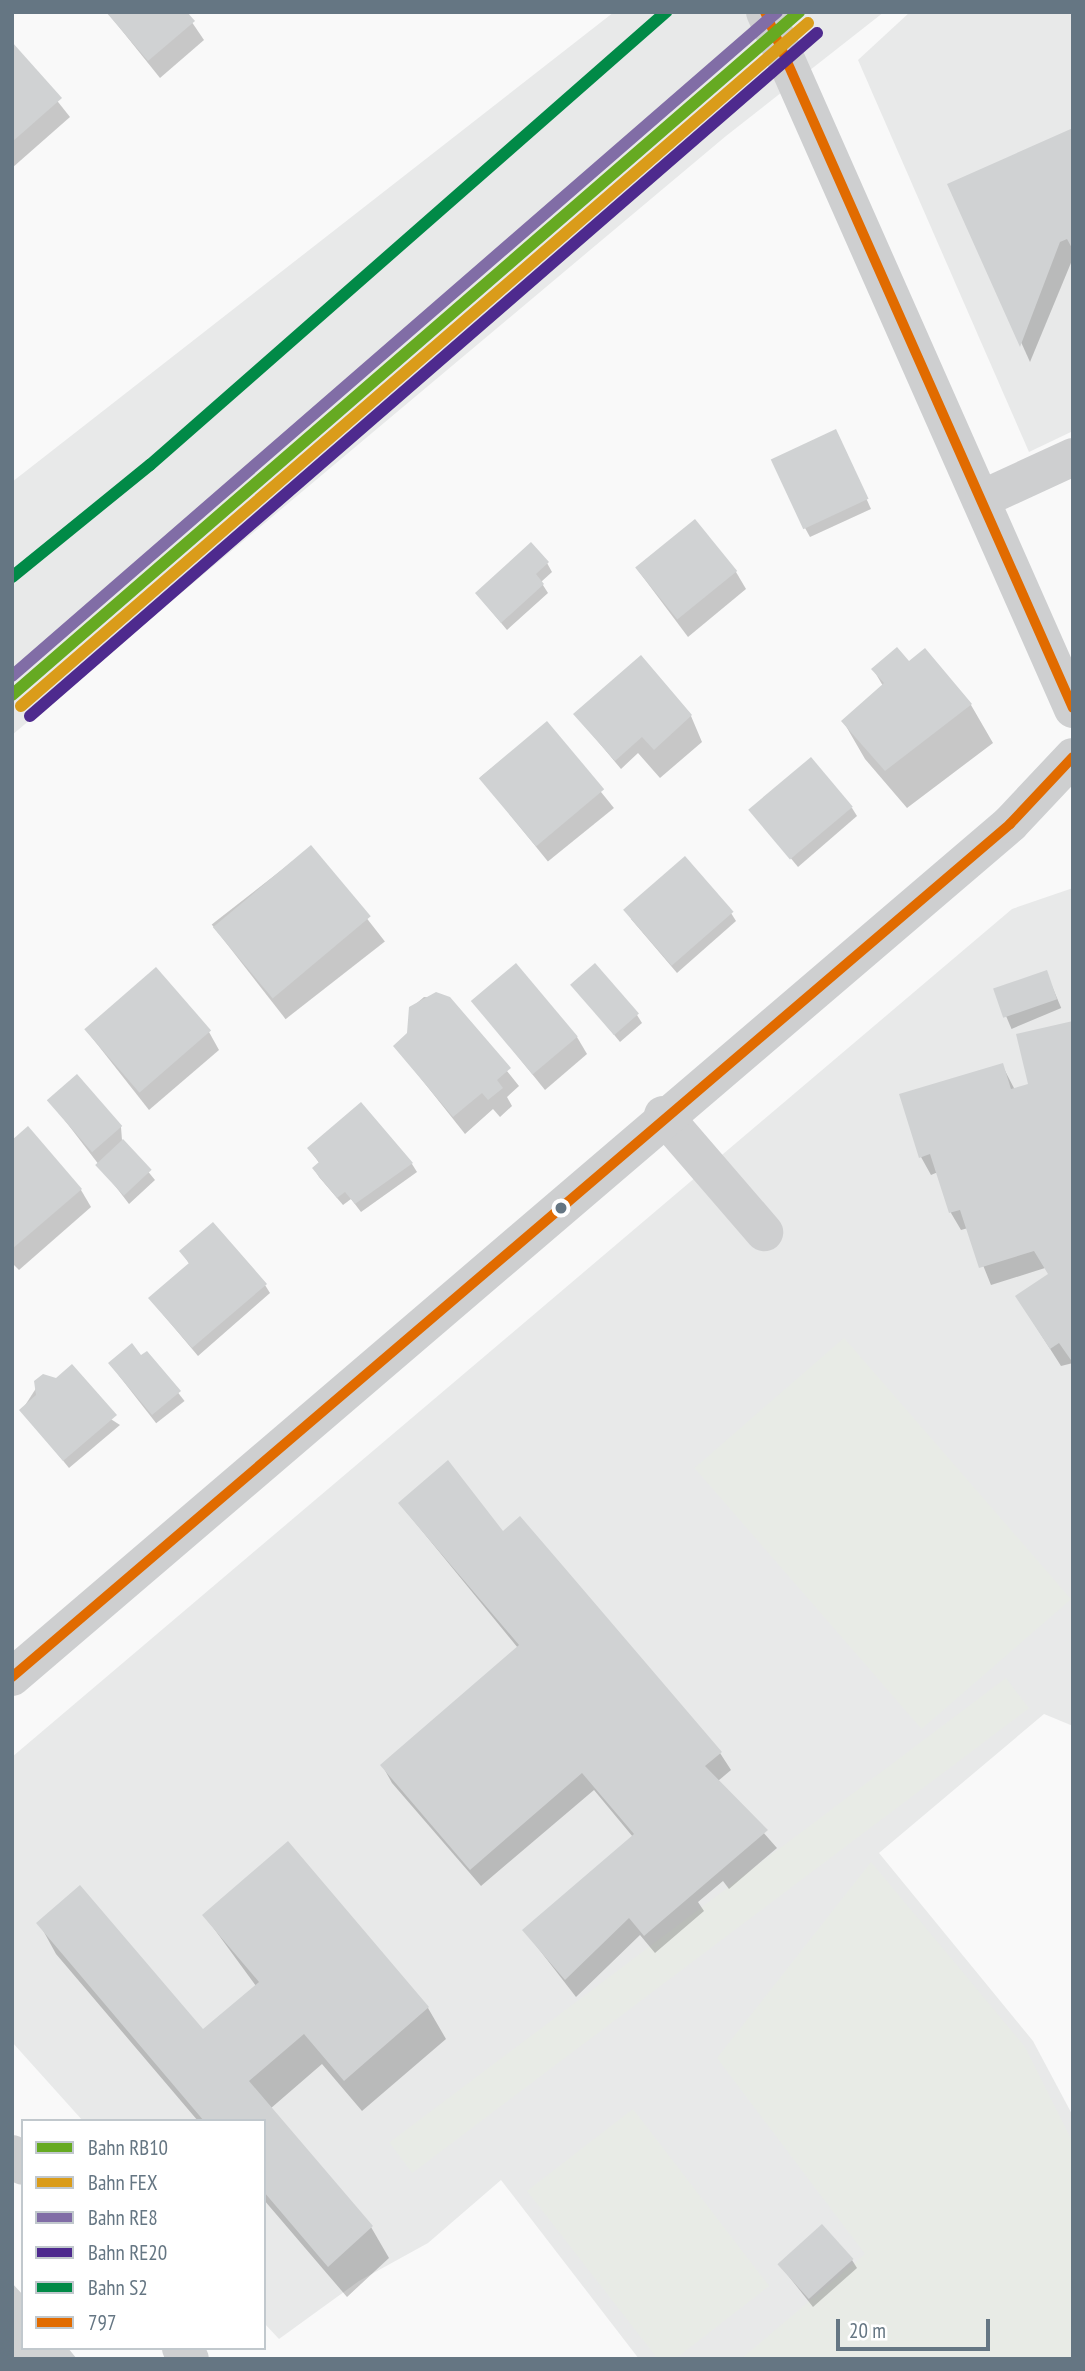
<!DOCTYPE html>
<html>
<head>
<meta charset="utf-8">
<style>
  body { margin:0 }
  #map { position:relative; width:1085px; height:2371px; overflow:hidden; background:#f9f9f9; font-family:"PT Sans Narrow",sans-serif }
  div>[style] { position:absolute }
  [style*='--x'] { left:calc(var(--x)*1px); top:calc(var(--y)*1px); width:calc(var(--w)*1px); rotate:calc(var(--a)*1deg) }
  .built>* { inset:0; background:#e8e9e9 }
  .green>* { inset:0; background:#e8ebe6; transform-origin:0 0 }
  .shadow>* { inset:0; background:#0003; transform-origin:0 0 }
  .building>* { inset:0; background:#d0d2d3; transform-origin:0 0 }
  .minor>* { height:38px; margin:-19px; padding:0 19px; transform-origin:19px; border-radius:19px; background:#cecfd0 }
  .bus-1>* { height:10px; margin:-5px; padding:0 5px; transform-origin:5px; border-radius:5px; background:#e16b00 }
  .rail-1>* { height:12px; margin:-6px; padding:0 6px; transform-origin:6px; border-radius:6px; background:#6a2 }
  .rail-2>* { height:12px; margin:-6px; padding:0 6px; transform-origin:6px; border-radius:6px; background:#da9c1a }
  .rail-3>* { height:12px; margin:-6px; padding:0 6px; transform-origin:6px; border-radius:6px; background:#816da6 }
  .rail-4>* { height:12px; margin:-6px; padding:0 6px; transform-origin:6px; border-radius:6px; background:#4e2a8e }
  .rail-5>* { height:12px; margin:-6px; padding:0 6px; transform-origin:6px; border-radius:6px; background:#018a47 }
  .dots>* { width:19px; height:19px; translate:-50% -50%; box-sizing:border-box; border:4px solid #fff; border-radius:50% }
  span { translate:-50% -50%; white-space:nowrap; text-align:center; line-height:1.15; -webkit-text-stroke:7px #fff; paint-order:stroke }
  .frame { position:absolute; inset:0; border:14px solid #657683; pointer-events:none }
  .legend { position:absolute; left:21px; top:2119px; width:245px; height:231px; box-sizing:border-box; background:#fff; border:2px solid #c1c8cd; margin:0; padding:9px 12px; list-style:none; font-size:21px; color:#657683 }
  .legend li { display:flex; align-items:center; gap:14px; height:35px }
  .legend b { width:35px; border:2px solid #c1c8cd }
  .scale { position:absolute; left:836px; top:2319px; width:154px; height:32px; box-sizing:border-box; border:4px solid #657683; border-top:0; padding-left:9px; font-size:21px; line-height:24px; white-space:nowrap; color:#657683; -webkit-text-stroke:5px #fff; paint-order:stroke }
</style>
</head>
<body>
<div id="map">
  <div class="built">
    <i style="clip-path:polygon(614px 12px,884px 12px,726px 136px,12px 735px,12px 482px)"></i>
    <i style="clip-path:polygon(910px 12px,1073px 12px,1073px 431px,1029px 452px,858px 60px)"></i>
    <i style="clip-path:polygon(1073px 888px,1073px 1726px,1044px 1714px,879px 1853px,1033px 2041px,1073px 2116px,1073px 2359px,639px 2359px,501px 2180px,428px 2243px,359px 2281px,279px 2339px,264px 2323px,264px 2121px,83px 2121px,12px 2042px,12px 1757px,1012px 909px)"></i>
  </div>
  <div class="green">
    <i style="left:844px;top:1338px;width:346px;height:198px;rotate:49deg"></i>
    <i style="left:1006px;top:1678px;width:38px;height:772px;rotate:53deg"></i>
    <i style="clip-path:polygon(871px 1862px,1025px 2047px,1073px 2143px,1073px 2359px,741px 2359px,865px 2254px,717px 2058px)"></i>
    <i style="clip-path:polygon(633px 2109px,769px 2286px,675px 2359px,658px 2359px,527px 2191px)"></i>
  </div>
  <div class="shadow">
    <i style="clip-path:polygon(107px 12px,185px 12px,204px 40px,160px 78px)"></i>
    <i style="clip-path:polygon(12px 44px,70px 117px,12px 168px)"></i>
    <i style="clip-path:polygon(1073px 130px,1073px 258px,1030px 362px,950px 185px)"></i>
    <i style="clip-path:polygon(840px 440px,871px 509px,810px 537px,805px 528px)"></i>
    <i style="clip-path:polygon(547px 563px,552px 572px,541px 582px,548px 593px,507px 630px,477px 594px)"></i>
    <i style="clip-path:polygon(637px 569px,736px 572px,746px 589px,688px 637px)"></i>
    <i style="clip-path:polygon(641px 658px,691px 716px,702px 742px,660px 778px,638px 753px,621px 769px,575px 714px)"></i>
    <i style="clip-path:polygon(909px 664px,971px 705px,993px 743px,907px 808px,865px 759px,843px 721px,883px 686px,873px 669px)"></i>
    <i style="left:546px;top:724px;width:108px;height:85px;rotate:51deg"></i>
    <i style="clip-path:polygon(852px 808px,857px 816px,798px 867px,751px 810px)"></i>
    <i style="left:311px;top:847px;width:120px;height:126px;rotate:52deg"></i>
    <i style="clip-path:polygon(731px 913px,736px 921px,677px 973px,631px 919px)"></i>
    <i style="left:1046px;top:972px;width:39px;height:54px;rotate:67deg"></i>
    <i style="clip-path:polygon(573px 985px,637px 1015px,642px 1023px,620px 1042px)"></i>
    <i style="clip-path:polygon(424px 997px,449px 999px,519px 1086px,507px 1097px,512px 1106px,500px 1117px,493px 1109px,465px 1134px,395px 1046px,409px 1034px,411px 1008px)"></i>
    <i style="clip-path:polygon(473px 1001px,577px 1037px,587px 1054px,545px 1090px)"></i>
    <i style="clip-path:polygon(1073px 1023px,1073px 1363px,1061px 1366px,1017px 1297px,1050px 1275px,1045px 1268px,991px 1285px,968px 1228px,961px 1230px,951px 1213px,938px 1172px,931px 1175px,921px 1157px,1002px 1065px,1015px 1090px,1030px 1085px)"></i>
    <i style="clip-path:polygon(86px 1030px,209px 1032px,219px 1050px,149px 1110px)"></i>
    <i style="clip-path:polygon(50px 1101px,121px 1127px,122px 1140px,155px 1180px,129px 1204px)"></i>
    <i style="clip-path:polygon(12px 1142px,81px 1190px,91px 1207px,19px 1270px,12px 1263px)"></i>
    <i style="clip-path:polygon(309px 1149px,412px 1164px,417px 1172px,361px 1212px,351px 1199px,343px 1205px,319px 1177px,314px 1169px,320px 1164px)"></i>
    <i style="clip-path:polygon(181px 1251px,265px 1285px,270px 1293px,198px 1356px,150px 1299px,190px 1265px)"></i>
    <i style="left:147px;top:1353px;width:61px;height:36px;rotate:52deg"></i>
    <i style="clip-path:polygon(44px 1376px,120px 1425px,69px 1468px,22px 1410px)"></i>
    <i style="clip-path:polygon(400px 1504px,503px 1533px,720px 1753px,731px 1770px,718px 1781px,777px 1848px,729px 1889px,723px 1881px,698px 1902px,704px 1911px,655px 1953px,640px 1935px,576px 1997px,524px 1930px,633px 1837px,594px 1790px,481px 1886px,392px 1783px,382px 1765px,518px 1648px)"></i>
    <i style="clip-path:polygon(288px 1844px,428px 2008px,446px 2039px,362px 2111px,322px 2064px,270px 2109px,371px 2227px,389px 2258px,347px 2297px,264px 2200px,264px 2121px,198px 2121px,56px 1954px,39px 1923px,203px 2031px,256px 1986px,204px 1915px)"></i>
    <i style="clip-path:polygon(852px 2260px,857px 2268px,813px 2307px,779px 2264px)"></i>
  </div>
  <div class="building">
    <i style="clip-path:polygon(106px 12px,187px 12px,195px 21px,148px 61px)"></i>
    <i style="clip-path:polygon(12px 42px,62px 98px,12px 142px)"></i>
    <i style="clip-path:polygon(1073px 128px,1073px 250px,1067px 239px,1060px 242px,1020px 347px,947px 184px)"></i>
    <i style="left:836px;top:429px;width:77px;height:72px;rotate:65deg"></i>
    <i style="left:695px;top:519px;width:67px;height:77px;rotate:51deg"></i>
    <i style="clip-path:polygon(531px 542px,549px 562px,536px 574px,544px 584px,501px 623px,475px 593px)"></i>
    <i style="clip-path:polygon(897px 647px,909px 661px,925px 648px,972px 704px,885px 771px,841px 721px,884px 683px,871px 669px)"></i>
    <i style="clip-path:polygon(641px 655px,692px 715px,654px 750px,642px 737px,615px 761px,573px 714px)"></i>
    <i style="left:547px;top:721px;width:89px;height:89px;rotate:50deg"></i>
    <i style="left:811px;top:757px;width:65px;height:82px;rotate:50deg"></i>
    <i style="left:311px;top:845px;width:93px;height:128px;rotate:50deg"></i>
    <i style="left:685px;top:856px;width:74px;height:82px;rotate:49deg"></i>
    <i style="left:516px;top:963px;width:96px;height:59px;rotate:50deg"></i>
    <i style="left:595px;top:963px;width:67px;height:33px;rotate:49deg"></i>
    <i style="left:156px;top:967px;width:84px;height:95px;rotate:49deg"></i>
    <i style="left:1047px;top:970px;width:31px;height:57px;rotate:71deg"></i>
    <i style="clip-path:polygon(436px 992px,450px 997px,511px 1068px,497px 1080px,503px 1088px,488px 1100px,482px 1093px,453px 1117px,393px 1046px,407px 1033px,409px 1007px)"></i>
    <i style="clip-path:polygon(1073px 1021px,1073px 1363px,1059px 1343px,1050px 1349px,1015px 1296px,1048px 1274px,1034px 1251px,979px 1268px,960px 1210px,949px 1213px,930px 1154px,919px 1158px,899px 1094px,1003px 1063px,1011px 1089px,1028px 1084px,1016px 1034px)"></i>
    <i style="left:77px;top:1074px;width:69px;height:40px;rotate:49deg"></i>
    <i style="clip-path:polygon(361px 1102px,413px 1163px,355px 1204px,345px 1192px,337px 1198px,312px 1168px,319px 1162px,307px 1148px)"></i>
    <i style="clip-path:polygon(28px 1126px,82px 1189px,12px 1249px,12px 1140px)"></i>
    <i style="left:123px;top:1139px;width:42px;height:38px;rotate:47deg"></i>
    <i style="clip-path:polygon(213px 1222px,267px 1284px,192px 1348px,148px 1298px,189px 1263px,179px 1251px)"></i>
    <i style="clip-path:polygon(132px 1343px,141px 1355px,147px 1351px,181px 1391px,152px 1415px,108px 1363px)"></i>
    <i style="clip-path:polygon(72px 1364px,117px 1415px,63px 1461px,19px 1410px,36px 1395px,34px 1381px,43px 1374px,56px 1378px)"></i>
    <i style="clip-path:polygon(448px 1460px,503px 1531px,520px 1516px,563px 1566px,722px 1752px,705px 1766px,768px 1830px,644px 1936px,629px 1918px,565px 1980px,522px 1930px,634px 1834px,582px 1773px,470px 1870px,380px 1765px,519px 1645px,398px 1503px)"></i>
    <i style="clip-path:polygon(288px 1841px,429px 2007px,344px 2081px,304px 2034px,249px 2081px,373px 2226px,328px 2267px,264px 2192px,264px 2121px,204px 2121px,36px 1923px,80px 1885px,203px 2029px,259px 1982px,202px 1915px)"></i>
    <i style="left:822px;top:2224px;width:47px;height:60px;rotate:48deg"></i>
    <i style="clip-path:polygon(12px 2283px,23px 2295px,23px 2348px,68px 2348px,77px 2359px,12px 2359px)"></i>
  </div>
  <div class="minor">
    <i style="--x:765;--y:12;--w:762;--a:66.16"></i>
    <i style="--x:984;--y:498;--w:98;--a:-24.7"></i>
    <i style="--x:663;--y:1115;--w:155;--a:49.2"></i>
    <i style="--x:12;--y:1677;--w:1313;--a:-40.52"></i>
    <i style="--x:1010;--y:824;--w:92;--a:-46.8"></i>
    <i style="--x:12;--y:2154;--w:16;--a:47"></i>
    <i style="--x:181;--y:2348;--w:14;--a:51"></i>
  </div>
  <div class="bus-1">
    <i style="--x:765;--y:12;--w:761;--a:66.13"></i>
    <i style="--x:12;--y:1677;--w:1313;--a:-40.52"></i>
    <i style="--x:1010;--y:824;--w:92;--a:-46.8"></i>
  </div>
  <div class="rail-1">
    <i style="--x:12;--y:695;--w:1042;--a:-40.95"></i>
  </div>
  <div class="rail-2">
    <i style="--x:21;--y:706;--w:1042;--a:-40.95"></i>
  </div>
  <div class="rail-3">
    <i style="--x:12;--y:676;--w:1013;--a:-40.96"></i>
  </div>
  <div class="rail-4">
    <i style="--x:30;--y:716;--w:1042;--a:-40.95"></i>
  </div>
  <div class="rail-5">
    <i style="--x:12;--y:577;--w:178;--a:-39.1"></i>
    <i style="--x:150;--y:465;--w:687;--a:-41.28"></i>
  </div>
  <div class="dots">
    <i style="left:561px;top:1208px;background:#657683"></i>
  </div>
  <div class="frame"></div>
  <ul class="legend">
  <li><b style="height:9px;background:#6a2"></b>Bahn RB10</li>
  <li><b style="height:9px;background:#da9c1a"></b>Bahn FEX</li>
  <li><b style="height:9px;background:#816da6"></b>Bahn RE8</li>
  <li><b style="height:9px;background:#4e2a8e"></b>Bahn RE20</li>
  <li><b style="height:9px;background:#018a47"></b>Bahn S2</li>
  <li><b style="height:9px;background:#e16b00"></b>797</li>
  </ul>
  <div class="scale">20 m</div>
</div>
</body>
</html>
